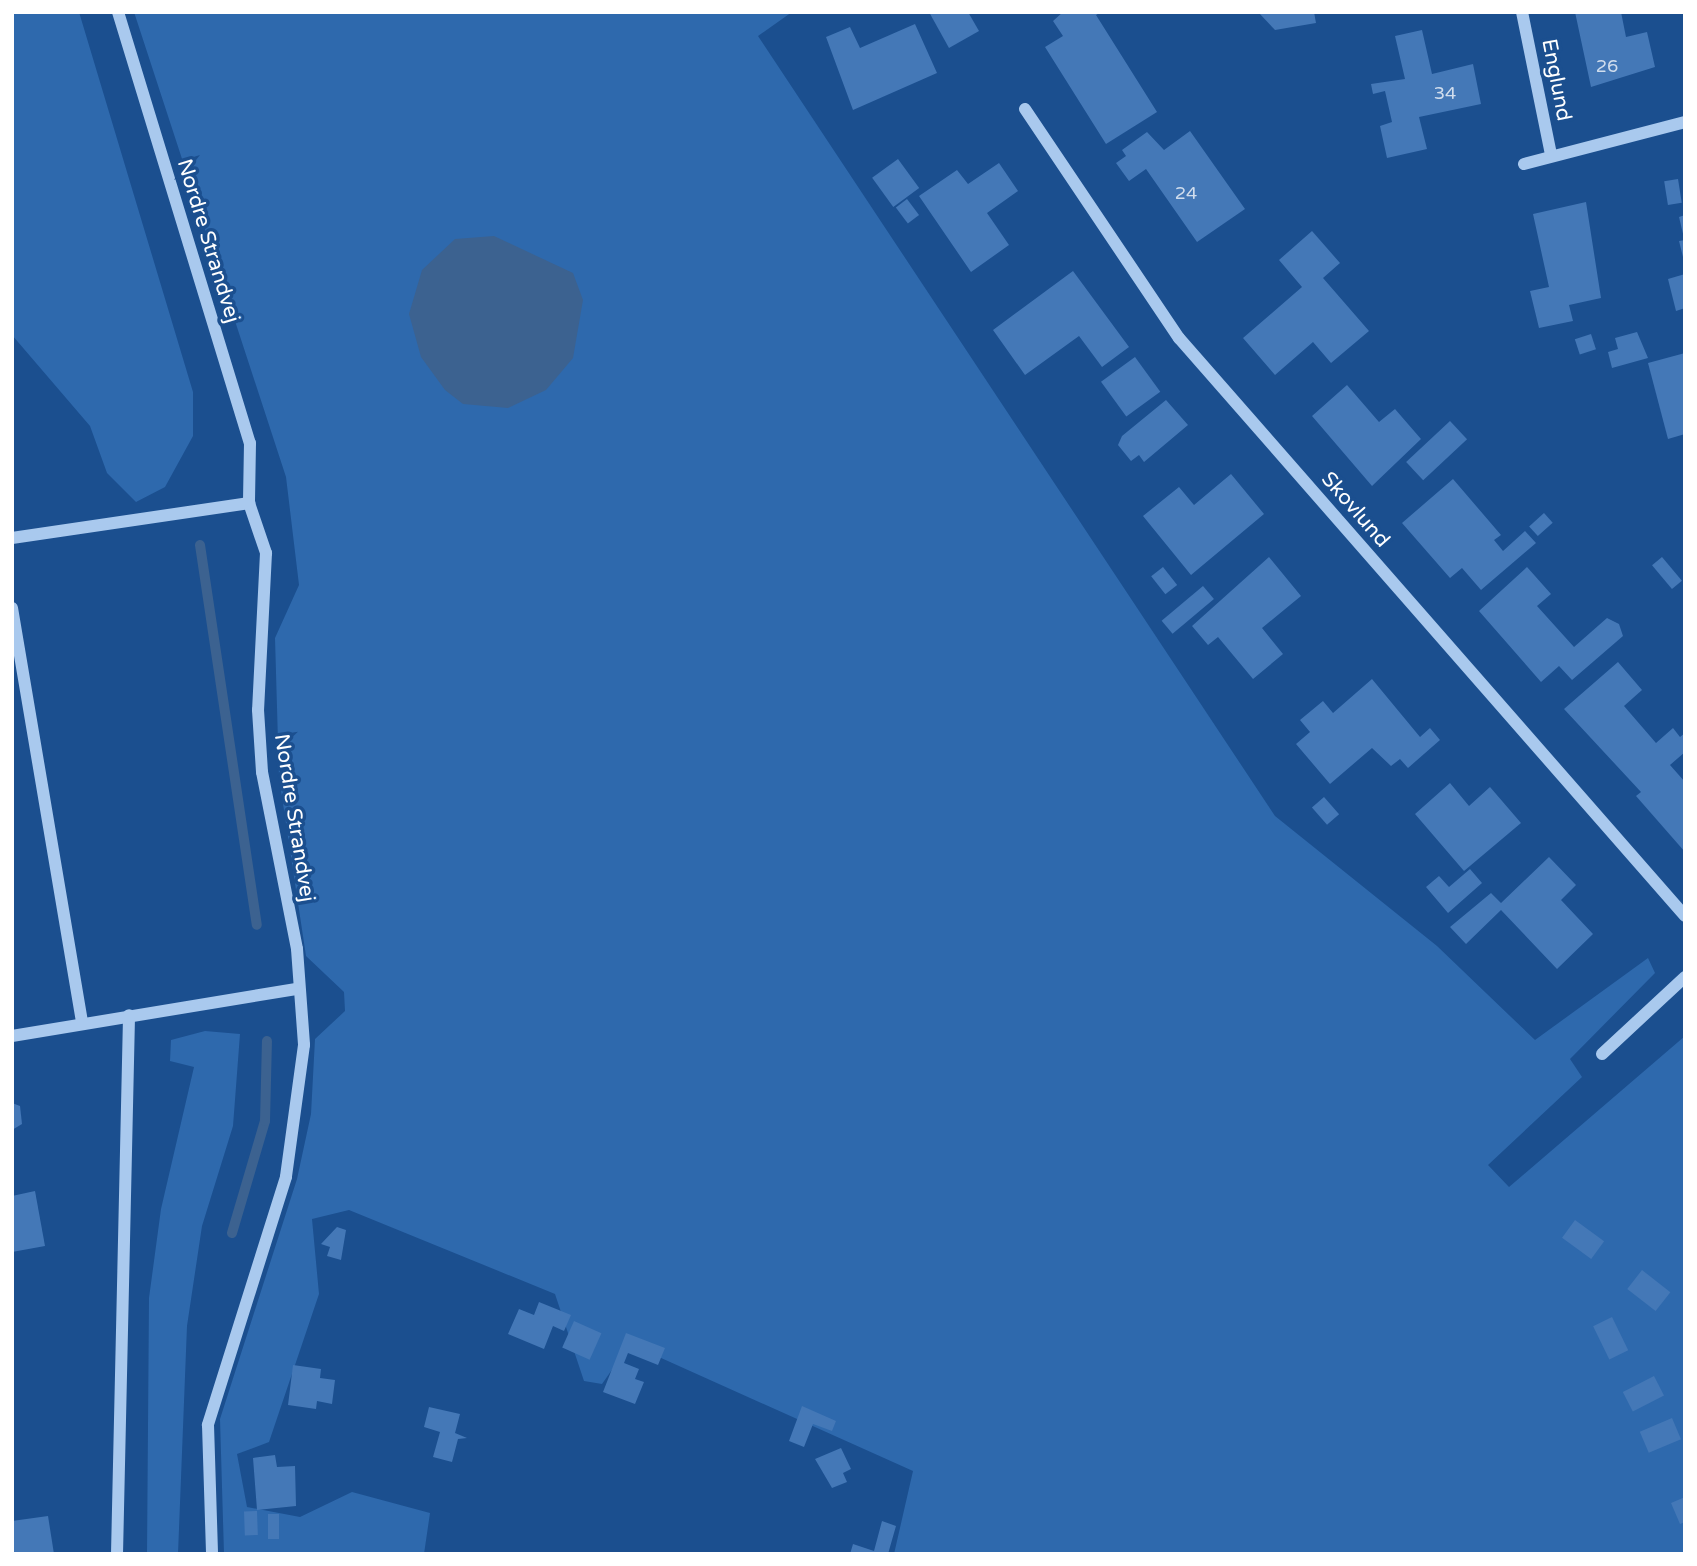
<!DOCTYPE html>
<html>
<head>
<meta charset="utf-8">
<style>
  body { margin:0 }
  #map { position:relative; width:1697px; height:1566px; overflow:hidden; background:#1b4f8f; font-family:"Varela Round",sans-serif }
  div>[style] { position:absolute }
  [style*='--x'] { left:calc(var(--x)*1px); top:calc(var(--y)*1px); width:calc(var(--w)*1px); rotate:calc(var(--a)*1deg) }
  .green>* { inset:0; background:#2e69ad }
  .water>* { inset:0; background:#3c6290 }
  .stream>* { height:10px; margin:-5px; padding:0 5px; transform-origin:5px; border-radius:5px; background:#3c6290 }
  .building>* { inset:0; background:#4478b7; transform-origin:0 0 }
  .minor>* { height:12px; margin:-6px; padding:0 6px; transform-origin:6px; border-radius:6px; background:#a9c9ee }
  span { translate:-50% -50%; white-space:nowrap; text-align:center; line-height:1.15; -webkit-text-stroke:7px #1b4f8f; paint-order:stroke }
  .number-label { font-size:18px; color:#d0dded }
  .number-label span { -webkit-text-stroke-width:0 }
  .street-label { font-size:21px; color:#fff }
  .frame { position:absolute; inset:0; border:14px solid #fff; pointer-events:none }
</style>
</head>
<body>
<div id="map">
  <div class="green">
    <i style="clip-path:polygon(12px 12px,79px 12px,193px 392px,193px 436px,165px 487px,136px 502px,107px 473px,90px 426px,12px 335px)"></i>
    <i style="clip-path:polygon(134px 12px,792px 12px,758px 36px,1275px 816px,1437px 946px,1535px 1040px,1648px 958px,1655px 973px,1570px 1059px,1582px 1077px,1488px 1165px,1509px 1187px,1685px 1036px,1685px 1554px,894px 1554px,913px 1471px,630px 1344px,602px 1384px,584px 1381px,555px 1294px,349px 1210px,312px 1219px,319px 1294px,269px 1442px,237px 1454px,247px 1507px,300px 1517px,352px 1492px,430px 1513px,424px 1554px,224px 1554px,220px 1419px,297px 1179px,311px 1114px,315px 1039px,345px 1011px,344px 992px,306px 956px,279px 777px,275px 638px,299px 585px,286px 477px)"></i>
    <i style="clip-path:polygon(205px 1031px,240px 1034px,233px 1126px,202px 1226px,187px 1326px,178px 1554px,147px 1554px,149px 1298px,161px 1209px,194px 1067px,170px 1061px,171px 1040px)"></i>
  </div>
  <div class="water">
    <i style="clip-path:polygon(494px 236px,573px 273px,583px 300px,573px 358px,546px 390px,508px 408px,463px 404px,445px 390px,421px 357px,409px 314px,422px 270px,455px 239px)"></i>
  </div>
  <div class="stream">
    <i style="--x:200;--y:545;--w:384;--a:81.5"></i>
    <i style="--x:232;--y:1233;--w:117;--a:-73.6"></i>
    <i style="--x:265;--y:1121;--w:80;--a:-88.6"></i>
  </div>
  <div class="building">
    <i style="clip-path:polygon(929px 12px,968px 12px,979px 31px,949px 48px)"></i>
    <i style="clip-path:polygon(1063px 12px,1101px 12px,1096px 15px,1157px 112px,1106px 144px,1045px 47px,1063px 36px,1053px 21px)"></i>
    <i style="clip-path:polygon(1258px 12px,1314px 12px,1316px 23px,1275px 30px)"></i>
    <i style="clip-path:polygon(1575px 12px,1621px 12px,1626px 37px,1647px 32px,1655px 67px,1591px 87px)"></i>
    <i style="clip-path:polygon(915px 24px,937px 73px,853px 110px,826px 37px,850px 27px,860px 48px)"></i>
    <i style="clip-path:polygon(1422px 30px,1432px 74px,1473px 64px,1481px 104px,1419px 117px,1427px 149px,1387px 158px,1380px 126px,1392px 122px,1385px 91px,1373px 94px,1371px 84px,1405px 79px,1395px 36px)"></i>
    <i style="clip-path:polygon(1190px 131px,1245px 209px,1197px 242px,1146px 169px,1129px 181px,1116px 163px,1126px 156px,1122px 150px,1147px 132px,1164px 150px)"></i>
    <i style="left:898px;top:159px;width:36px;height:32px;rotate:54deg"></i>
    <i style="clip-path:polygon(999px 163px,1018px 191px,987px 213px,1009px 245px,971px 272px,919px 196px,957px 170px,968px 184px)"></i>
    <i style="left:1678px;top:179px;width:24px;height:14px;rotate:81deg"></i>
    <i style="left:907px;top:199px;width:20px;height:14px;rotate:53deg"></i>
    <i style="clip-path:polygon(1586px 202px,1601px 298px,1569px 305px,1573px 321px,1539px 328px,1530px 291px,1549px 287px,1533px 214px)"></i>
    <i style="clip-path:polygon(1685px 215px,1685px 238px,1684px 238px,1679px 217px)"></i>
    <i style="clip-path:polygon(1312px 231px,1340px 263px,1323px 278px,1369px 331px,1331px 363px,1313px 342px,1275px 375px,1243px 338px,1302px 287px,1279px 260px)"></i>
    <i style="clip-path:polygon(1685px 240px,1685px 261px,1684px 261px,1679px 241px)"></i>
    <i style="clip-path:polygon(1073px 271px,1129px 347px,1102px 367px,1079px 336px,1025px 375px,993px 330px)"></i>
    <i style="clip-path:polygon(1685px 274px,1685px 308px,1676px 311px,1668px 279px)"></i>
    <i style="clip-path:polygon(1637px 332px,1648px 358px,1612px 368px,1608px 352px,1618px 349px,1615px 338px)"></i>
    <i style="left:1591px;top:334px;width:16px;height:17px;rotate:72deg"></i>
    <i style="clip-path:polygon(1685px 353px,1685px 434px,1668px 439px,1648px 363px)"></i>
    <i style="left:1135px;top:357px;width:43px;height:42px;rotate:54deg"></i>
    <i style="clip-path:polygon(1347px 385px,1379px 422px,1395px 409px,1421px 439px,1372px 486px,1312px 416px)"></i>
    <i style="clip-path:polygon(1166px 400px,1188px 425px,1144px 462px,1139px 455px,1131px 461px,1118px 445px,1122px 436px)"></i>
    <i style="left:1450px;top:421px;width:25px;height:60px;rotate:47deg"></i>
    <i style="clip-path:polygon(1231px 474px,1264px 514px,1191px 575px,1143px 516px,1179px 487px,1194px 505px)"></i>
    <i style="clip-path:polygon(1453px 479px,1501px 535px,1494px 540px,1503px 551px,1525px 531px,1536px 543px,1481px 590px,1462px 568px,1450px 578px,1402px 523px)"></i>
    <i style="left:1544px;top:513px;width:13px;height:20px;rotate:48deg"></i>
    <i style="clip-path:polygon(1269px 557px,1301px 596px,1262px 628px,1283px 654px,1253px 679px,1218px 637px,1208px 645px,1192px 626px)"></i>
    <i style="left:1662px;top:557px;width:31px;height:13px;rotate:50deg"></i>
    <i style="left:1163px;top:567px;width:23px;height:15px;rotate:52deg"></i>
    <i style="clip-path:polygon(1527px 567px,1551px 594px,1537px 606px,1574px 647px,1607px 618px,1619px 624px,1623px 636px,1572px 680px,1559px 666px,1541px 682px,1479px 611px)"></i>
    <i style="left:1203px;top:586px;width:17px;height:54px;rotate:50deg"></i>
    <i style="clip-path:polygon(1618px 662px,1642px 690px,1624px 706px,1656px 743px,1673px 728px,1680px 737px,1685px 733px,1685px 752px,1670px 765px,1685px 782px,1685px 852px,1636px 796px,1641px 792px,1564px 709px)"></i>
    <i style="clip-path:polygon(1372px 679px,1420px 737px,1430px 728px,1440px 740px,1408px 768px,1400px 759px,1391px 766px,1372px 748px,1330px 784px,1296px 744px,1310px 732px,1300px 720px,1323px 701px,1333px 713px)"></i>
    <i style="clip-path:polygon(1450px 783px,1469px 806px,1490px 787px,1521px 823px,1464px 871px,1415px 814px)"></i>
    <i style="left:1324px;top:797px;width:23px;height:16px;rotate:49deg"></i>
    <i style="clip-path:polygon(1549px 857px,1576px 885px,1561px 900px,1593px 934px,1557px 969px,1501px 910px,1466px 944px,1450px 927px,1491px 893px,1501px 903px)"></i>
    <i style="clip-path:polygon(1470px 869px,1482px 883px,1448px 913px,1426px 887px,1439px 876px,1449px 887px)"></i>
    <i style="clip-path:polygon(12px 1103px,20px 1106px,22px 1124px,12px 1130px)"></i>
    <i style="clip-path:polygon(35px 1191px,45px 1246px,12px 1252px,12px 1196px)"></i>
    <i style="left:1575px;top:1220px;width:36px;height:22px;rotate:36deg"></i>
    <i style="clip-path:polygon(337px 1227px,346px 1230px,341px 1260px,327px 1256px,330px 1247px,321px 1244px)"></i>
    <i style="left:1642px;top:1270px;width:36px;height:24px;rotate:38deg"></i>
    <i style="clip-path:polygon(539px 1302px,571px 1315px,564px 1331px,553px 1326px,544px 1349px,508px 1334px,519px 1309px,534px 1315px)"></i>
    <i style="left:1612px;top:1317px;width:37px;height:21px;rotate:64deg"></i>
    <i style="left:574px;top:1321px;width:30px;height:29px;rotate:24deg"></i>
    <i style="clip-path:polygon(626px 1333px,665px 1348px,658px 1365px,628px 1353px,624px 1363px,639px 1369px,635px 1379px,644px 1382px,635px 1404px,603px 1392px)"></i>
    <i style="clip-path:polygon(293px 1365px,321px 1369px,320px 1378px,335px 1380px,332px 1404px,317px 1401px,316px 1409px,288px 1405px)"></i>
    <i style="left:1654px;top:1376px;width:22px;height:35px;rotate:63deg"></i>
    <i style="clip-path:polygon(802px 1406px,836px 1421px,832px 1431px,813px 1424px,804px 1447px,789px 1441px)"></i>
    <i style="clip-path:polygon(429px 1407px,460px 1414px,455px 1433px,467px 1438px,458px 1439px,452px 1462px,433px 1457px,440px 1432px,424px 1427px)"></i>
    <i style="left:1672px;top:1418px;width:23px;height:35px;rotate:67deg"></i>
    <i style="clip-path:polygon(841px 1448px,851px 1469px,843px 1473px,847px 1482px,832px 1488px,815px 1459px)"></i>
    <i style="clip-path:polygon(275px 1455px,277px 1467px,295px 1466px,296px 1506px,257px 1510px,253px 1458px)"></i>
    <i style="clip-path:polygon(1685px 1497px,1685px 1522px,1680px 1524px,1671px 1503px)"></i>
    <i style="left:257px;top:1511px;width:24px;height:13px;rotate:88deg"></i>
    <i style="left:268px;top:1514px;width:11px;height:25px"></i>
    <i style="clip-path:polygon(48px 1516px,54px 1554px,12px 1554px,12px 1521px)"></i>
    <i style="clip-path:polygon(882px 1521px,896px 1526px,888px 1554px,850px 1554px,853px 1544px,874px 1551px)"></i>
  </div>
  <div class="minor">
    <i style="--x:118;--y:12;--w:451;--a:73"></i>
    <i style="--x:250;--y:443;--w:60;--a:91"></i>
    <i style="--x:249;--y:503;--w:53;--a:71.2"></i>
    <i style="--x:266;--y:553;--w:157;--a:92.9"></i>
    <i style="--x:258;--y:710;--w:62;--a:86.3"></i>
    <i style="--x:262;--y:772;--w:180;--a:78.8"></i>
    <i style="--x:297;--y:949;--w:96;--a:85.8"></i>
    <i style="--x:304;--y:1045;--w:133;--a:97.8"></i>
    <i style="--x:286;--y:1177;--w:260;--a:107.5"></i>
    <i style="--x:208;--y:1425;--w:129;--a:88.2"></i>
    <i style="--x:1522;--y:12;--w:146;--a:78.5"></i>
    <i style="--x:1025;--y:109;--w:276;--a:56.1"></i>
    <i style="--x:1179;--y:338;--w:768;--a:48.8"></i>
    <i style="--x:1524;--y:164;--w:166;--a:-14.6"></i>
    <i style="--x:12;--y:538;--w:240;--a:-8.4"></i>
    <i style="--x:12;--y:608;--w:421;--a:80.4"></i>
    <i style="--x:12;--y:1036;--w:288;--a:-9.4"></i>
    <i style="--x:1602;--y:1054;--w:113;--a:-42.9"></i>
    <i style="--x:117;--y:1554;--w:539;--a:-88.72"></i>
  </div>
  <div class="number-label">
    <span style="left:1607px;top:66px">26</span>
    <span style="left:1445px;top:93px">34</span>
    <span style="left:1186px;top:193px">24</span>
  </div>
  <div class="street-label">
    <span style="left:1556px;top:80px;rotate:79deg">Englund</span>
    <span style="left:208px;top:241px;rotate:73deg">Nordre Strandvej</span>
    <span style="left:1355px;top:510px;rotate:49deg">Skovlund</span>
    <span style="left:294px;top:818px;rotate:81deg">Nordre Strandvej</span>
  </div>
  <div class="frame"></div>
</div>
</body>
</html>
